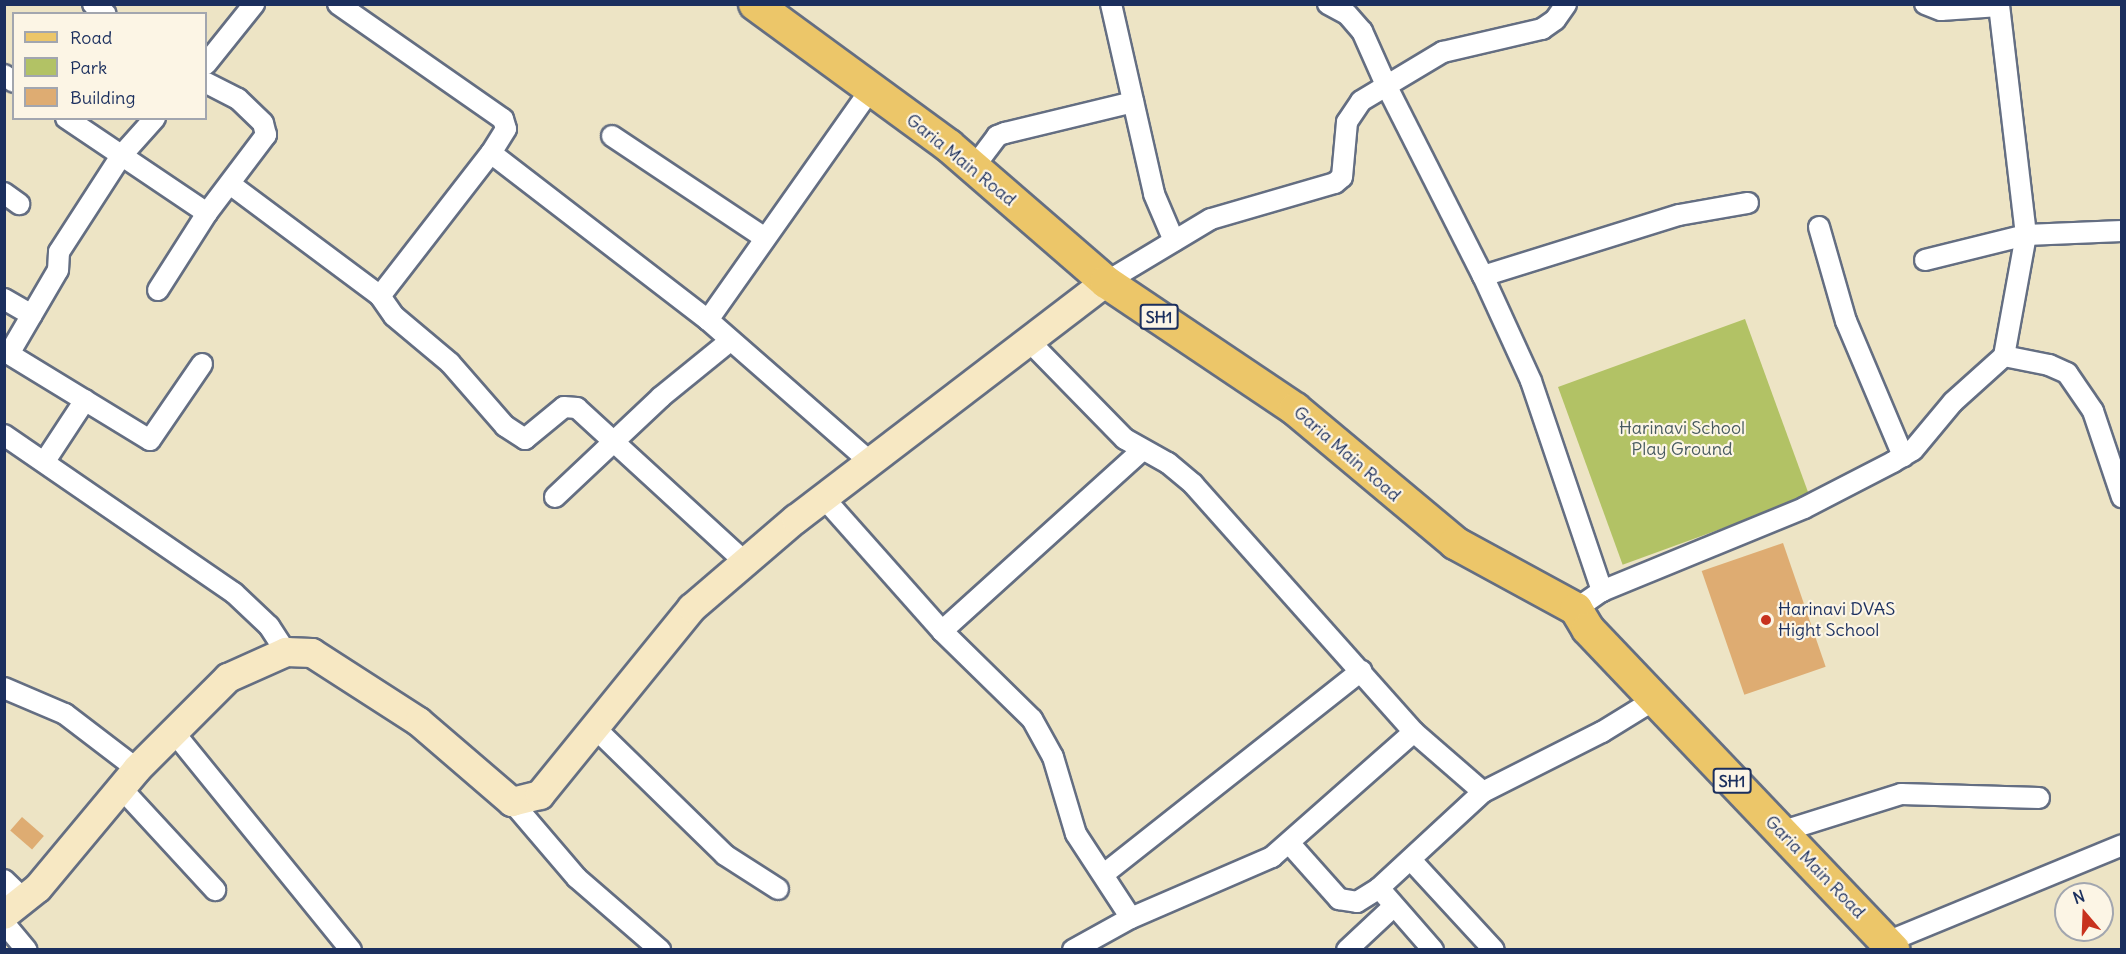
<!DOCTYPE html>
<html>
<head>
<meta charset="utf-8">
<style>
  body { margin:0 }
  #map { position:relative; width:2126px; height:954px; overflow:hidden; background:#ede4c5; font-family:Delius,sans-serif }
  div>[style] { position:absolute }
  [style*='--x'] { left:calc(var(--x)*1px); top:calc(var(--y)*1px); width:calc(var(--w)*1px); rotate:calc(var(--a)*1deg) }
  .green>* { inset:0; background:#b2c265; transform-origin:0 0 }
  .building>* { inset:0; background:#deac72; transform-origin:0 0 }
  .roads { filter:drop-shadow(2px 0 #646e82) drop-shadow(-2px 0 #646e82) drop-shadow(0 2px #646e82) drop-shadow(0 -2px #646e82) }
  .street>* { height:20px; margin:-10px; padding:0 10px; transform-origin:10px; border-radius:10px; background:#fff }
  .secondary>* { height:28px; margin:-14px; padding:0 14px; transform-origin:14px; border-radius:14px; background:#f7e8c3 }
  .primary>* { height:32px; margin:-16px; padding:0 16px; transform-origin:16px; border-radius:16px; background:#ecc669 }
  .dots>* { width:16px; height:16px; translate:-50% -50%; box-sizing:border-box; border:3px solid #fcf5e5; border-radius:50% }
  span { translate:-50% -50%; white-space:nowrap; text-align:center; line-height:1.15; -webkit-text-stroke:4.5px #fcf5e5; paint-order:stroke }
  .shield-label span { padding:2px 4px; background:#fcf5e5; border:2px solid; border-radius:4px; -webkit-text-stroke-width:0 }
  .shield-label { font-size:16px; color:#1b2f5e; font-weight:700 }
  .street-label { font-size:18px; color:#1b2f5e }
  .park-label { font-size:18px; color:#485b60 }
  .poi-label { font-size:18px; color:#1b2f5e }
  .left { translate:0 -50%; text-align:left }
  .frame { position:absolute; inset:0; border:6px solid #1b2f5e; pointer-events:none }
  .legend { position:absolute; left:12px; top:12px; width:195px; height:108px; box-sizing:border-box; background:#fcf5e5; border:2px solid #a2a6af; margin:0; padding:8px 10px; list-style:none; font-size:18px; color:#1b2f5e }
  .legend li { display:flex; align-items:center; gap:12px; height:30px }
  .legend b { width:30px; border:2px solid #a2a6af }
  .north { position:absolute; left:2054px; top:882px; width:60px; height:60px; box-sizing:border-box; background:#fcf5e5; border:2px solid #a2a6af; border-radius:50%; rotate:341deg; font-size:16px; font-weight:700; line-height:24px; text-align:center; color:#1b2f5e }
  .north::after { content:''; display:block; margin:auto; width:21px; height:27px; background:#c8321e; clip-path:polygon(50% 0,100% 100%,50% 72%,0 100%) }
</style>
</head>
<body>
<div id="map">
  <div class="green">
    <i style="left:1745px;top:319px;width:189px;height:199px;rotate:70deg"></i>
  </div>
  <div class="building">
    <i style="left:1783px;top:543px;width:131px;height:86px;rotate:71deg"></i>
    <i style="left:22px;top:817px;width:29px;height:18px;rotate:41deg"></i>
  </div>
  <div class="roads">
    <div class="street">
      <i style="--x:93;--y:4;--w:16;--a:38"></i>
      <i style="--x:338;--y:4;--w:201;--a:34.9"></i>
      <i style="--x:503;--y:119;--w:10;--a:73"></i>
      <i style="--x:506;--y:129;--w:28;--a:122"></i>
      <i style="--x:1111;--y:4;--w:195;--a:77.2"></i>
      <i style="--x:1154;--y:194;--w:51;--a:66.9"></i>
      <i style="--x:1328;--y:4;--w:21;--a:28"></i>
      <i style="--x:1347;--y:14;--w:23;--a:49"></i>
      <i style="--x:1362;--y:31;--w:59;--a:66"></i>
      <i style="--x:1386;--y:85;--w:214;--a:63.1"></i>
      <i style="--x:1483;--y:276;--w:115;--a:65.4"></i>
      <i style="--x:1531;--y:381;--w:222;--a:71.3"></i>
      <i style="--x:1925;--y:4;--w:17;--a:21"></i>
      <i style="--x:1941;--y:10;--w:58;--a:-3.9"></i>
      <i style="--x:206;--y:64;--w:77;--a:-51.3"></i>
      <i style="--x:4;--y:75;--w:12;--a:35"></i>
      <i style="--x:66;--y:118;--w:170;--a:34"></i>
      <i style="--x:155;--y:118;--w:51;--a:131.8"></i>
      <i style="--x:121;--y:156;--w:114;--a:122.9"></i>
      <i style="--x:59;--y:252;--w:18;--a:93"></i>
      <i style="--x:58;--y:270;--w:97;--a:120.3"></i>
      <i style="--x:9;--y:354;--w:165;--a:31.4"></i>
      <i style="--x:150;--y:440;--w:92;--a:-55.6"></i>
      <i style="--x:612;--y:136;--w:184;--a:33.7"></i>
      <i style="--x:974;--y:167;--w:39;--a:-53"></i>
      <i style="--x:997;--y:136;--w:9;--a:-21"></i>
      <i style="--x:1005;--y:133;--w:132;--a:-13.6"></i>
      <i style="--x:230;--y:184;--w:187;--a:36.7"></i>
      <i style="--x:380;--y:296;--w:24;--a:55"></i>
      <i style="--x:394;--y:316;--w:73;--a:40"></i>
      <i style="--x:450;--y:363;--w:84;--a:48.9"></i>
      <i style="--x:505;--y:426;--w:24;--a:33"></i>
      <i style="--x:525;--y:439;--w:50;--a:-39.4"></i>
      <i style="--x:564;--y:407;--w:13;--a:4"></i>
      <i style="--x:577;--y:408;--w:228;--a:42.5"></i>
      <i style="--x:4;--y:193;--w:19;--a:36"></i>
      <i style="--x:1819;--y:227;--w:98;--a:74"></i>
      <i style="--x:1846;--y:321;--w:147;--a:67.1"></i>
      <i style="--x:1925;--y:260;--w:104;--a:-13.9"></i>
      <i style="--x:2026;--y:235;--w:96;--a:-2.4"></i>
      <i style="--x:1483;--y:276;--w:205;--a:-17.3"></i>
      <i style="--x:1679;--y:215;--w:70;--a:-9.9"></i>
      <i style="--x:1106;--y:282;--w:122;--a:-31"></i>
      <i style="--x:1211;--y:219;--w:129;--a:-16.2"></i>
      <i style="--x:1335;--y:183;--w:9;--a:-41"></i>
      <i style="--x:1342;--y:177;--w:55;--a:-84.8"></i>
      <i style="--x:1347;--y:122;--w:25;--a:-56"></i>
      <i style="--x:1361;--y:101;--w:96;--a:-30.9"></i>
      <i style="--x:1443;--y:52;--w:102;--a:-13.1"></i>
      <i style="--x:1542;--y:29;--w:16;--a:-35"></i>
      <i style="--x:1555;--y:20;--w:19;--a:-55"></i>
      <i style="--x:158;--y:290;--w:91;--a:-57.5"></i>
      <i style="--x:207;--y:213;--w:98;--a:-52.9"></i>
      <i style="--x:266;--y:135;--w:12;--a:-104"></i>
      <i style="--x:263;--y:123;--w:35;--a:-136"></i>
      <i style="--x:238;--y:99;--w:36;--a:-153"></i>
      <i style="--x:380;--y:296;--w:181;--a:-52.2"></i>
      <i style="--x:491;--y:153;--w:274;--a:37.6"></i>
      <i style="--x:708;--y:320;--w:215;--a:41.2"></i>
      <i style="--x:4;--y:299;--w:32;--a:30"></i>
      <i style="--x:708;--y:320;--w:283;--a:-54.8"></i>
      <i style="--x:1029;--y:341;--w:137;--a:45.6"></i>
      <i style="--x:1125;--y:439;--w:49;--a:29.2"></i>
      <i style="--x:1168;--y:463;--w:33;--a:40"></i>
      <i style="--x:1193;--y:484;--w:332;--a:48.3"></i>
      <i style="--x:1414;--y:732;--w:91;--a:41"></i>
      <i style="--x:2004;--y:356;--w:46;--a:11.3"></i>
      <i style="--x:2049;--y:365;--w:20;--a:24"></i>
      <i style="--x:2067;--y:373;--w:46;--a:55.6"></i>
      <i style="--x:2093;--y:411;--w:91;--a:71.4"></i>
      <i style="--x:4;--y:435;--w:279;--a:34.5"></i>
      <i style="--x:234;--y:593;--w:48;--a:43.3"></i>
      <i style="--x:269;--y:626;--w:31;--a:57"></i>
      <i style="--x:45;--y:461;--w:73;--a:-56.7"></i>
      <i style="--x:555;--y:497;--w:146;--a:-43.3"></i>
      <i style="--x:661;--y:397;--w:89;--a:-39.1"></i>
      <i style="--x:824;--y:498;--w:178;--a:48.4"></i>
      <i style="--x:942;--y:631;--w:126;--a:44.4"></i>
      <i style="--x:1032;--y:719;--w:43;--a:61.1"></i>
      <i style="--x:1053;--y:757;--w:80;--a:73.4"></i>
      <i style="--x:1076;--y:834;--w:100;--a:56.8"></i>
      <i style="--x:1576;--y:609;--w:32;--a:-35"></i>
      <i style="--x:1602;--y:591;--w:218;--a:-22.3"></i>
      <i style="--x:1804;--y:508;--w:100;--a:-27.3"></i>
      <i style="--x:1893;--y:462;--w:23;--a:-31"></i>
      <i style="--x:1913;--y:450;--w:62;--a:-50.2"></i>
      <i style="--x:1953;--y:402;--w:69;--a:-42"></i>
      <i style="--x:2004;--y:356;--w:123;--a:-79.7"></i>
      <i style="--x:2026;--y:235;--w:233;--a:-96.7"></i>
      <i style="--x:942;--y:631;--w:268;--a:-42.1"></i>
      <i style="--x:4;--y:688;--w:66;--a:23.1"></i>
      <i style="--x:65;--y:714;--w:91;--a:37.4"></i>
      <i style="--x:595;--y:728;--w:182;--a:44.3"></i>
      <i style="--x:725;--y:855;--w:63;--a:32.7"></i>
      <i style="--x:172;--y:730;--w:284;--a:50.9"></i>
      <i style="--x:121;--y:788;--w:139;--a:47.3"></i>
      <i style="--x:512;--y:802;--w:100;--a:49.5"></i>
      <i style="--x:577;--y:878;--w:110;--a:40.9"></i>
      <i style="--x:1780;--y:832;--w:127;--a:-17.4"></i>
      <i style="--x:1901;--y:794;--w:138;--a:1.7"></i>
      <i style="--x:1290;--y:844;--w:74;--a:48.3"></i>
      <i style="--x:1339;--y:899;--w:18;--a:9"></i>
      <i style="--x:1357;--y:902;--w:26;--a:-32"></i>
      <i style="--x:1379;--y:888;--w:142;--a:-42.7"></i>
      <i style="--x:1483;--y:792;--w:133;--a:-26.8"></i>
      <i style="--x:1602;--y:732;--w:61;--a:-31.6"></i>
      <i style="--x:1411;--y:860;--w:122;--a:47.3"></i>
      <i style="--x:1104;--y:874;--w:328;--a:-38.3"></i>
      <i style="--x:4;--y:880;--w:28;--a:44"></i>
      <i style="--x:1379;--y:888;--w:82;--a:48.9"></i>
      <i style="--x:4;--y:923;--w:35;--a:50"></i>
      <i style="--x:1887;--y:942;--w:254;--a:-22.4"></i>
      <i style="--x:1073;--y:950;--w:66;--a:-28.9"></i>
      <i style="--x:1131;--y:918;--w:154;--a:-23.4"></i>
      <i style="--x:1272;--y:857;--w:189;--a:-41.4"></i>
      <i style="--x:1347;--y:950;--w:63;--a:-43.1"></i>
    </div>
    <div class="secondary">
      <i style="--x:4;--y:915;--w:43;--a:-38.5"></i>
      <i style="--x:38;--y:888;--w:155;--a:-50.2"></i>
      <i style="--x:137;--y:769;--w:129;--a:-45"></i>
      <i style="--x:228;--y:678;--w:64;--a:-24.1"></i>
      <i style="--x:286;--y:652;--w:26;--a:2"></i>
      <i style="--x:312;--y:653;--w:127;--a:32.8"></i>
      <i style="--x:419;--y:722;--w:123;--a:40.7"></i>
      <i style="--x:512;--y:802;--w:29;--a:-14"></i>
      <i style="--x:540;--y:795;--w:241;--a:-50.9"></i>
      <i style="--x:692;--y:608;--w:137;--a:-40.6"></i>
      <i style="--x:796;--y:519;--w:390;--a:-37.4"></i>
    </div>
    <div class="primary">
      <i style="--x:755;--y:4;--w:240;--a:36.2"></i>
      <i style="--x:949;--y:146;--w:208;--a:40.9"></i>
      <i style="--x:1106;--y:282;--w:228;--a:33.9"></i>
      <i style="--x:1295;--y:409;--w:209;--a:39.9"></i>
      <i style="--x:1455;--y:543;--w:138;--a:28.6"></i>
      <i style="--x:1576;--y:609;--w:23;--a:59"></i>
      <i style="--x:1588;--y:629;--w:443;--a:46.4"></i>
    </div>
  </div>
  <div class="dots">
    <i style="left:1766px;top:620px;background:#c8321e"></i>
  </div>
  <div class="shield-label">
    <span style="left:1159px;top:317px">SH1</span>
    <span style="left:1732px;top:781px">SH1</span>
  </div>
  <div class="street-label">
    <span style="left:961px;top:160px;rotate:39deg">Garia Main Road</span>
    <span style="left:1347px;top:454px;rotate:41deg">Garia Main Road</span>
    <span style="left:1815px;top:867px;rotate:46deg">Garia Main Road</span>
  </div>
  <div class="park-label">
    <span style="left:1682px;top:439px">Harinavi School<br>Play Ground</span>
  </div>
  <div class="poi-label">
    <span class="left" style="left:1778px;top:620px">Harinavi DVAS<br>Hight School</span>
  </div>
  <div class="frame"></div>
  <ul class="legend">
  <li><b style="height:8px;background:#ecc669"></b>Road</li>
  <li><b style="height:16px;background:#b2c265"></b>Park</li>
  <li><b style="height:16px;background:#deac72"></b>Building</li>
  </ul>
  <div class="north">N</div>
</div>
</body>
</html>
